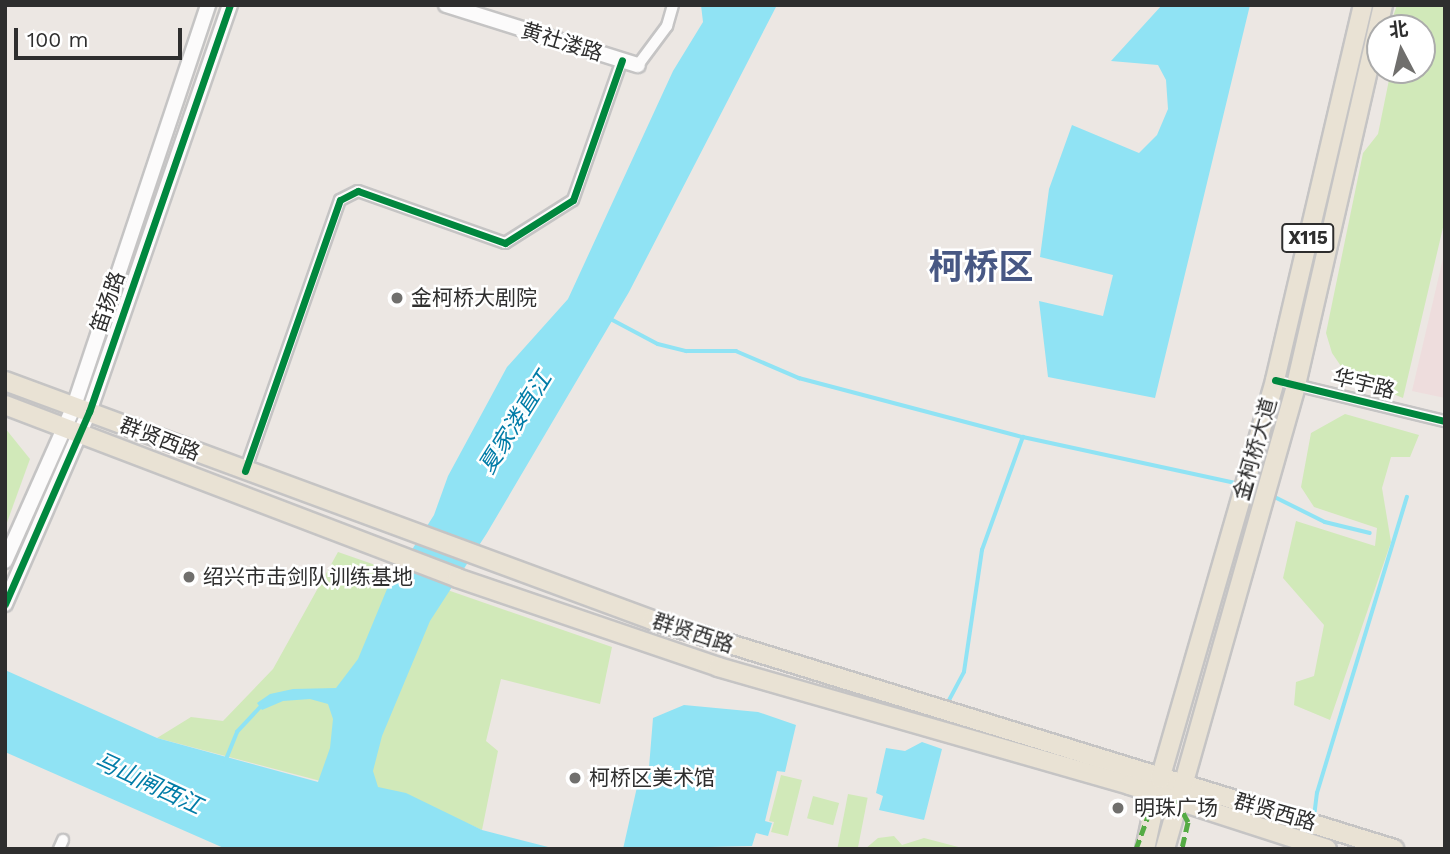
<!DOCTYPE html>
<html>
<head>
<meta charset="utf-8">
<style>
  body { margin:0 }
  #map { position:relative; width:1450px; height:854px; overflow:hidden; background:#ece7e3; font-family:"Work Sans","Noto Sans SC",sans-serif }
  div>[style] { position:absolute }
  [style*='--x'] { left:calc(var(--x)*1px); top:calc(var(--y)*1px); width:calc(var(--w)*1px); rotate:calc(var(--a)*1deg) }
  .medical>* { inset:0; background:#edd }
  .green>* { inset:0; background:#d1e9b9; transform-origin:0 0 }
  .water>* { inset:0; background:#90e3f4 }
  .stream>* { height:3.5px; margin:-1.75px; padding:0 1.75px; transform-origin:1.75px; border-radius:1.75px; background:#90e3f4 }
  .roads { filter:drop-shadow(2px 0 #c5c4c4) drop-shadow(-2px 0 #c5c4c4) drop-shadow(0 2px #c5c4c4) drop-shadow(0 -2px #c5c4c4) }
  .minor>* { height:10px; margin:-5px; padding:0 5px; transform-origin:5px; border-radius:5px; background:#fcfbfb }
  .tertiary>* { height:14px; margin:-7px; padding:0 7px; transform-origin:7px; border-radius:7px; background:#fcfbfb }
  .primary>* { height:18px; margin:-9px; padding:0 9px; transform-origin:9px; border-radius:9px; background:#e9e2d4 }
  .quiet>* { height:5px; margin-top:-2.5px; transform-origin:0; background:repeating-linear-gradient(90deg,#54ab44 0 10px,transparent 0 15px) }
  .cycleway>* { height:7px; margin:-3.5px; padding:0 3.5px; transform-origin:3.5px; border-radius:3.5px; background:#00873e }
  .dots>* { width:19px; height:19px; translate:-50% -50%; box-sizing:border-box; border:4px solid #fff; border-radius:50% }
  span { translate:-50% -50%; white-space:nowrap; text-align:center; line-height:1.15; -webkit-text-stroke:5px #fff; paint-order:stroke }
  .shield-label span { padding:2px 5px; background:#fff; border:2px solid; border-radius:5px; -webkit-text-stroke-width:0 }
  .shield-label { font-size:19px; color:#2e2e2e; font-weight:700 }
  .street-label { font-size:21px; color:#2e2e2e }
  .poi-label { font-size:21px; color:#2e2e2e }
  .left { translate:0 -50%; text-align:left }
  .water-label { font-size:23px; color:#017ca7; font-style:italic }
  .town-label { font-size:35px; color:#485884; font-weight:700 }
  .frame { position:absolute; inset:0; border:7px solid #2e2e2e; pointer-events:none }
  .north { position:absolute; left:1366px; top:14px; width:70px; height:70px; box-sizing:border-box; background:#fff; border:2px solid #ababab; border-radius:50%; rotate:353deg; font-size:19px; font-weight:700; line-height:28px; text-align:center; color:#2e2e2e }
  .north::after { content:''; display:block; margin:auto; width:24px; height:32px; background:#706f6d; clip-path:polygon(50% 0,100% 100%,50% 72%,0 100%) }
  .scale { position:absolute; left:14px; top:28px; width:168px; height:32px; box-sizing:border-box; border:4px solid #2e2e2e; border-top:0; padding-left:9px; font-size:21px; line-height:24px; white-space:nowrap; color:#2e2e2e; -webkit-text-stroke:5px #fff; paint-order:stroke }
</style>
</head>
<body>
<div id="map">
  <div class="medical">
    <i style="clip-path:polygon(1445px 250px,1445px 398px,1412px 391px)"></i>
  </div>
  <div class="green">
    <i style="clip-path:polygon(1397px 5px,1445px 5px,1445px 219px,1403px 398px,1347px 375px,1332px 353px,1326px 333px,1363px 153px,1378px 134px,1391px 70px,1422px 70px,1422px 28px,1389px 28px)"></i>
    <i style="clip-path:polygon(1345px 414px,1419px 435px,1410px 457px,1391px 457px,1382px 488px,1391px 542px,1330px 720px,1294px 705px,1296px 682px,1314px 676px,1324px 625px,1283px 578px,1296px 521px,1375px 546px,1377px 528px,1314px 507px,1301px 487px,1311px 433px)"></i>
    <i style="clip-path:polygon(5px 428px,30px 459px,5px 528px)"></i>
    <i style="clip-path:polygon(338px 552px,612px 647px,600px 704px,501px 679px,486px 741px,498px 751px,482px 830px,446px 814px,157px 738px,191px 717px,223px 721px,273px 669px)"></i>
    <i style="clip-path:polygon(781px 775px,802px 780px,788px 836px,771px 832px,774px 822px,769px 821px)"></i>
    <i style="left:848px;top:794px;width:20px;height:57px;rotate:11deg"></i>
    <i style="left:813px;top:796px;width:27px;height:23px;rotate:15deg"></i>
    <i style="clip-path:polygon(894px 836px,902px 845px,924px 838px,966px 849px,865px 849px,878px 838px)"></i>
  </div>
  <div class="water">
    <i style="clip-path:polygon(701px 5px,777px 5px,629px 292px,487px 533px,430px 621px,382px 736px,373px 771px,378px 787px,406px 793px,482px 830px,556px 849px,226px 849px,5px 752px,5px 670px,157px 738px,318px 782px,330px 748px,333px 719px,328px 704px,310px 699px,283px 701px,262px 710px,257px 703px,270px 694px,293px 689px,336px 688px,358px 659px,387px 589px,434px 515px,448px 476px,507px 367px,568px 299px,673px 71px,703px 22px)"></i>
    <i style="clip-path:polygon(1162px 5px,1250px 5px,1155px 398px,1048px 377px,1039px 301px,1103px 316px,1113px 275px,1040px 257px,1049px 189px,1072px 125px,1139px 153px,1157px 135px,1168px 109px,1166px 80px,1158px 65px,1111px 61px)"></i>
    <i style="clip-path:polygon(684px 705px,758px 712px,796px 725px,785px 772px,777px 771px,765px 821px,772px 823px,768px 836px,756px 833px,752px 846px,623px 849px,637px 787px,648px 780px,653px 718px)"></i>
    <i style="clip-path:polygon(922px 742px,942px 749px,924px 820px,879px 810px,883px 796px,876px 793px,886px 748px,905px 751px)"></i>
  </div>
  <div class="stream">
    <i style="--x:609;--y:318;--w:55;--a:28"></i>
    <i style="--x:658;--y:344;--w:29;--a:14"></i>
    <i style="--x:686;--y:351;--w:50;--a:0"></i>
    <i style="--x:736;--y:351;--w:69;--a:23.2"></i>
    <i style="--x:799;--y:378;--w:232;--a:14.8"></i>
    <i style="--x:1023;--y:437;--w:223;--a:12.2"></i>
    <i style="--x:1271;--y:495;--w:60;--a:26.6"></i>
    <i style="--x:1325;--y:522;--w:46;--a:13.7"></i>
    <i style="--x:946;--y:706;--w:38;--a:-62"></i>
    <i style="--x:964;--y:672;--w:123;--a:-81.6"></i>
    <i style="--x:982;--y:550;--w:120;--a:-70.1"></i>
    <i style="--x:225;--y:762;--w:32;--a:-68"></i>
    <i style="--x:237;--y:732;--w:37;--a:-47"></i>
    <i style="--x:1314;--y:817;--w:24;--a:-83"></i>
    <i style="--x:1317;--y:793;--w:309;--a:-73.1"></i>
  </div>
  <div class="roads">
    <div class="minor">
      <i style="--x:638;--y:65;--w:49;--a:-53.4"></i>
      <i style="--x:667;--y:26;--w:22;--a:-74"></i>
      <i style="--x:1275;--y:380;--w:175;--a:13.6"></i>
      <i style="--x:245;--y:471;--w:287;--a:-70.7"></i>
      <i style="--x:340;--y:200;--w:20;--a:-27"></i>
      <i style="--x:358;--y:191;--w:156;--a:19.5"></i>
      <i style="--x:505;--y:243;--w:80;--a:-32.3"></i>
      <i style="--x:573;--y:200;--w:148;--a:-70.7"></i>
      <i style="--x:59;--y:849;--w:10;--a:-66"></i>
    </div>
    <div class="tertiary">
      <i style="--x:446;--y:5;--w:201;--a:17.4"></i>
      <i style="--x:5;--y:561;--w:170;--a:-66"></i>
      <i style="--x:74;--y:406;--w:423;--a:-71.5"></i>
      <i style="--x:5;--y:604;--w:210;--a:-66.4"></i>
      <i style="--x:89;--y:412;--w:431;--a:-70.9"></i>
    </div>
    <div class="primary">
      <i style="--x:5;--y:381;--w:690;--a:20.27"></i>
      <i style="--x:652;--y:620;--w:777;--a:17.15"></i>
      <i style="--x:5;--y:405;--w:484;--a:20.9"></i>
      <i style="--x:457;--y:578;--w:276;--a:18.8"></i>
      <i style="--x:718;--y:667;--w:428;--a:16"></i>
      <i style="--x:1129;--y:785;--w:208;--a:17.9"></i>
      <i style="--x:1145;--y:849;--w:72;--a:-77.9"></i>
      <i style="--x:1160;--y:779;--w:415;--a:-73.9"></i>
      <i style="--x:1275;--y:380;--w:385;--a:-76.8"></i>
      <i style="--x:1165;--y:849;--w:482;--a:-74.2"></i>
      <i style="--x:1296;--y:385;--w:390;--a:-77.1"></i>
    </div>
  </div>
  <div class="quiet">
    <i style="--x:1176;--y:800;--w:25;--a:61"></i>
    <i style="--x:1188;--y:822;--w:28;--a:103"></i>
    <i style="--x:1136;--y:849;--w:59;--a:-70"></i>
  </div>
  <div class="cycleway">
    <i style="--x:1275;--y:380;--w:175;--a:13.6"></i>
    <i style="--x:245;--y:471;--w:287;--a:-70.7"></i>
    <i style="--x:340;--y:200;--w:20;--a:-27"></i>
    <i style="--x:358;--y:191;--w:156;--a:19.5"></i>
    <i style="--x:505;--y:243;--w:80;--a:-32.3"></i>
    <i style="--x:573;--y:200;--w:148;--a:-70.7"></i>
    <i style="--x:5;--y:604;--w:210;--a:-66.4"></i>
    <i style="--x:89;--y:412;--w:431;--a:-70.9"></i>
  </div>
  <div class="dots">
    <i style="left:397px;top:298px;background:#706f6d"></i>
    <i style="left:189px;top:577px;background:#706f6d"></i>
    <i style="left:575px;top:778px;background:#706f6d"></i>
    <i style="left:1118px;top:808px;background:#706f6d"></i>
  </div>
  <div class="shield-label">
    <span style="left:1308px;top:238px">X115</span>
  </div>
  <div class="street-label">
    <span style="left:562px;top:42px;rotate:17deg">黄社溇路</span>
    <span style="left:108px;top:302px;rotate:-71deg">笛扬路</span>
    <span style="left:1364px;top:384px;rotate:14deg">华宇路</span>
    <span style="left:160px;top:439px;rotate:21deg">群贤西路</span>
    <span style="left:1255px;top:449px;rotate:-74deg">金柯桥大道</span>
    <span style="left:693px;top:633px;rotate:18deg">群贤西路</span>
    <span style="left:1275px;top:812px;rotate:16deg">群贤西路</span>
  </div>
  <div class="poi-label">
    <span class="left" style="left:411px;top:298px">金柯桥大剧院</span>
    <span class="left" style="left:203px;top:577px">绍兴市击剑队训练基地</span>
    <span class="left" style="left:589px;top:778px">柯桥区美术馆</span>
    <span class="left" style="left:1134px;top:808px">明珠广场</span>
  </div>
  <div class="water-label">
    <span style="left:516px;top:423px;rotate:-58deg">夏家溇直江</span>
    <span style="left:148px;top:784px;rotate:25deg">马山闸西江</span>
  </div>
  <div class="town-label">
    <span style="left:981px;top:267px">柯桥区</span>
  </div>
  <div class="frame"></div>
  <div class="north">北</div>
  <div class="scale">100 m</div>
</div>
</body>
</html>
